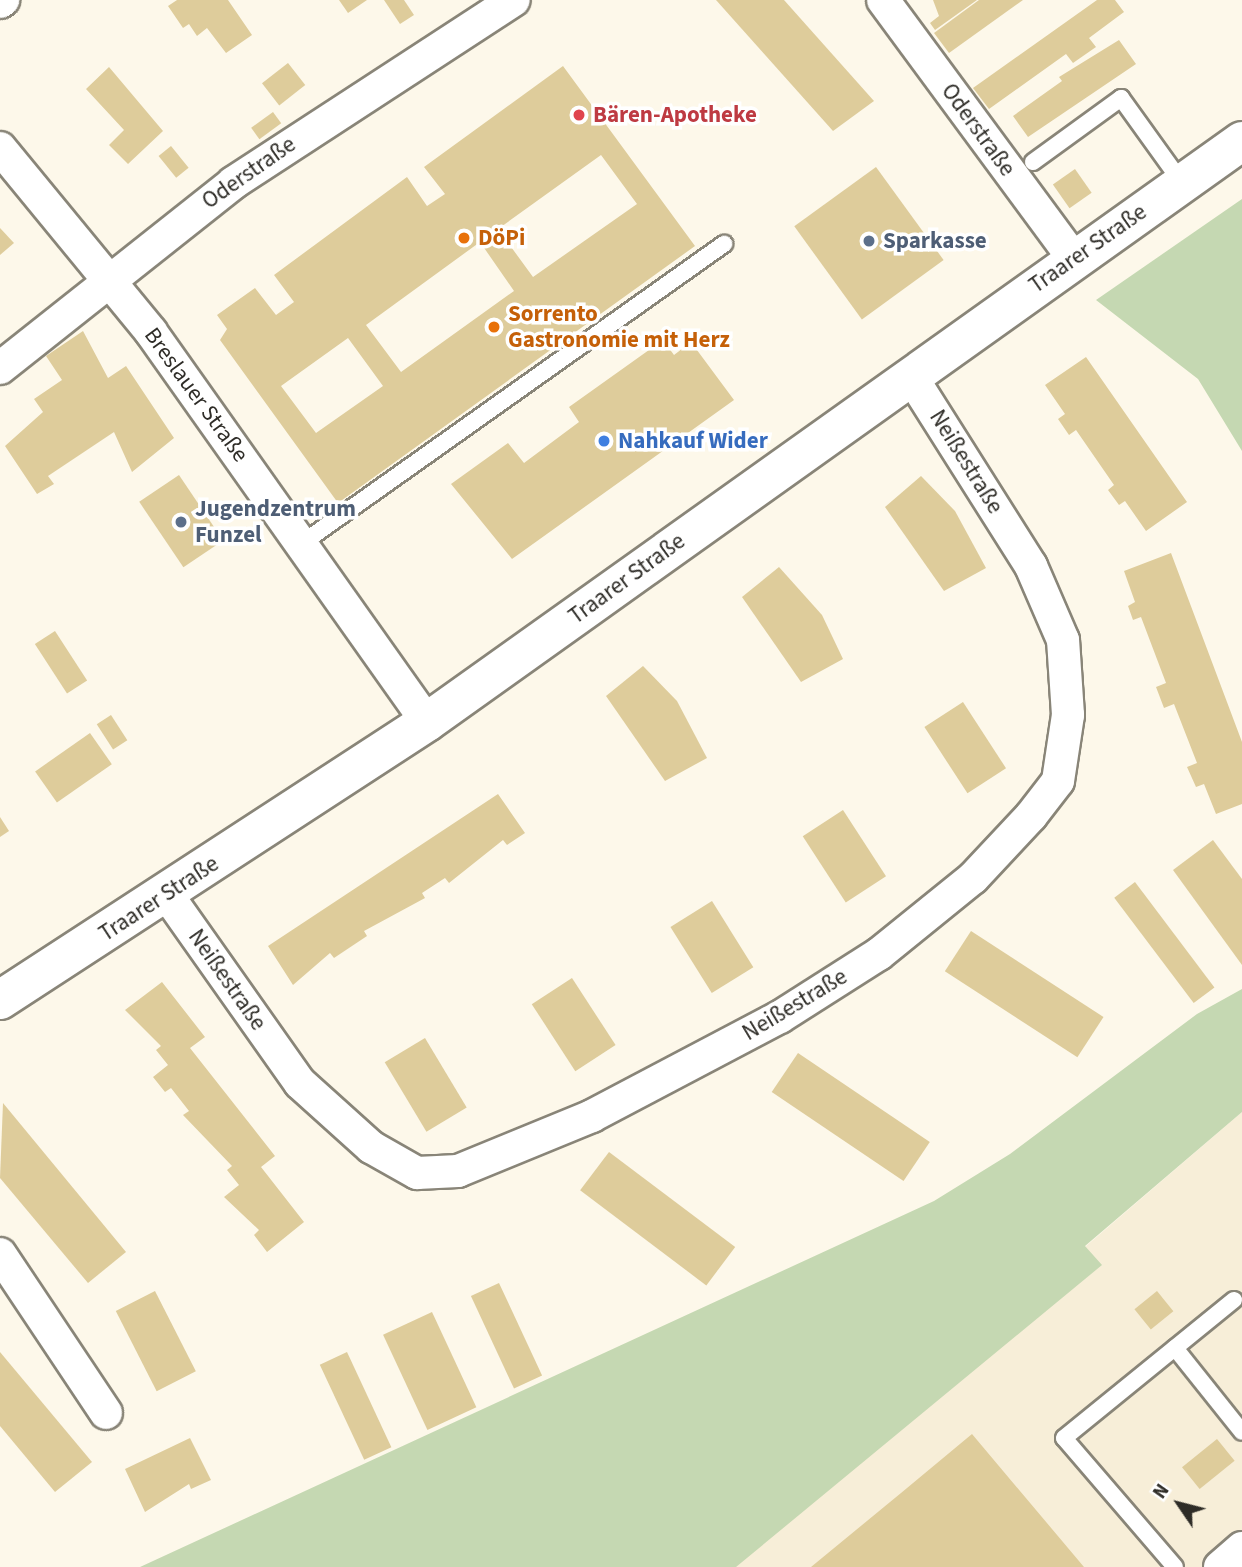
<!DOCTYPE html>
<html>
<head>
<meta charset="utf-8">
<style>
  body { margin:0 }
  #map { position:relative; width:1242px; height:1567px; overflow:hidden; background:#fdf8ea; font-family:"Source Sans 3",sans-serif }
  div>[style] { position:absolute }
  [style*='--x'] { left:calc(var(--x)*1px); top:calc(var(--y)*1px); width:calc(var(--w)*1px); rotate:calc(var(--a)*1deg) }
  .commercial>* { inset:0; background:#f7eed8 }
  .green>* { inset:0; background:#c5d8b2 }
  .building>* { inset:0; background:#decc9b; transform-origin:0 0 }
  .roads { filter:drop-shadow(2px 0 #898578) drop-shadow(-2px 0 #898578) drop-shadow(0 2px #898578) drop-shadow(0 -2px #898578) }
  .lane>* { height:16px; margin:-8px; padding:0 8px; transform-origin:8px; border-radius:8px; background:#fff }
  .street>* { height:32px; margin:-16px; padding:0 16px; transform-origin:16px; border-radius:16px; background:#fff }
  .secondary>* { height:38px; margin:-19px; padding:0 19px; transform-origin:19px; border-radius:19px; background:#fff }
  .dots>* { width:19px; height:19px; translate:-50% -50%; box-sizing:border-box; border:4px solid #fff; border-radius:50% }
  span { translate:-50% -50%; white-space:nowrap; text-align:center; line-height:1.15; -webkit-text-stroke:7px #fff; paint-order:stroke }
  .health-label { font-size:23px; color:#be3a42; font-weight:700 }
  .left { translate:0 -50%; text-align:left }
  .street-label { font-size:23px; color:#2e2c27 }
  .food-label { font-size:23px; color:#c56008; font-weight:700 }
  .service-label { font-size:23px; color:#4e5e75; font-weight:700 }
  .shop-label { font-size:23px; color:#366cbe; font-weight:700 }
  .north { position:absolute; left:1144px; top:1469px; width:70px; height:70px; -webkit-text-stroke:5px #fff; paint-order:stroke; rotate:305deg; font-size:19px; font-weight:700; line-height:28px; text-align:center; color:#2e2c27 }
  .north::after { content:''; display:block; margin:auto; width:24px; height:32px; background:#2e2c27; clip-path:polygon(50% 0,100% 100%,50% 72%,0 100%) }
</style>
</head>
<body>
<div id="map">
  <div class="commercial">
    <i style="clip-path:polygon(1242px 1112px,1242px 1567px,733px 1567px,1101px 1265px,1085px 1247px)"></i>
  </div>
  <div class="green">
    <i style="clip-path:polygon(1242px 199px,1242px 451px,1198px 379px,1096px 300px)"></i>
    <i style="clip-path:polygon(1242px 989px,1242px 1112px,1085px 1246px,1102px 1265px,736px 1567px,140px 1567px,934px 1201px,1010px 1154px,1197px 1014px)"></i>
  </div>
  <div class="building">
    <i style="clip-path:polygon(177px 0,228px 0,252px 35px,226px 53px,207px 28px,197px 36px,189px 24px,183px 28px,168px 6px)"></i>
    <i style="clip-path:polygon(339px 0,367px 0,348px 13px)"></i>
    <i style="clip-path:polygon(384px 0,404px 0,414px 15px,400px 24px)"></i>
    <i style="clip-path:polygon(716px 0,784px 0,874px 101px,833px 131px)"></i>
    <i style="clip-path:polygon(933px 0,977px 0,935px 30px,930px 23px,939px 16px)"></i>
    <i style="clip-path:polygon(979px 0,1023px 0,949px 53px,934px 33px)"></i>
    <i style="clip-path:polygon(1097px 0,1115px 0,1124px 12px,1089px 38px,1096px 47px,1073px 63px,1066px 54px,989px 109px,973px 88px)"></i>
    <i style="clip-path:polygon(1119px 40px,1136px 64px,1028px 137px,1013px 116px,1062px 81px,1059px 77px)"></i>
    <i style="left:288px;top:63px;width:28px;height:33px;rotate:52deg"></i>
    <i style="clip-path:polygon(evenodd,563px 66px,695px 246px,338px 503px,220px 340px,227px 329px,217px 315px,255px 288px,276px 315px,294px 302px,274px 275px,407px 177px,427px 206px,445px 194px,424px 167px,563px 66px,601px 155px,637px 204px,533px 277px,498px 229px,601px 155px,563px 66px,480px 242px,514px 291px,401px 372px,366px 325px,480px 242px,563px 66px,348px 338px,383px 386px,316px 433px,281px 386px,348px 338px)"></i>
    <i style="clip-path:polygon(109px 67px,163px 131px,128px 164px,109px 145px,124px 130px,86px 89px)"></i>
    <i style="left:273px;top:112px;width:14px;height:27px;rotate:54deg"></i>
    <i style="left:171px;top:146px;width:28px;height:16px;rotate:51deg"></i>
    <i style="left:876px;top:167px;width:115px;height:101px;rotate:54deg"></i>
    <i style="left:1075px;top:169px;width:29px;height:27px;rotate:55deg"></i>
    <i style="clip-path:polygon(0 228px,14px 243px,0 255px)"></i>
    <i style="clip-path:polygon(83px 331px,108px 378px,126px 366px,174px 438px,132px 472px,114px 432px,48px 476px,54px 484px,37px 494px,5px 446px,43px 412px,34px 399px,62px 380px,46px 356px)"></i>
    <i style="clip-path:polygon(663px 340px,674px 355px,691px 342px,734px 400px,512px 559px,451px 484px,508px 443px,524px 463px,579px 422px,569px 407px)"></i>
    <i style="clip-path:polygon(1086px 357px,1187px 502px,1146px 531px,1125px 501px,1119px 505px,1108px 490px,1114px 485px,1076px 430px,1069px 435px,1058px 419px,1065px 414px,1045px 385px)"></i>
    <i style="left:179px;top:475px;width:79px;height:48px;rotate:56deg"></i>
    <i style="clip-path:polygon(921px 476px,955px 511px,986px 568px,944px 591px,885px 507px)"></i>
    <i style="clip-path:polygon(1171px 553px,1242px 742px,1242px 804px,1216px 814px,1204px 784px,1196px 787px,1187px 767px,1197px 763px,1174px 704px,1164px 708px,1156px 687px,1166px 683px,1141px 617px,1133px 620px,1128px 606px,1135px 602px,1124px 571px)"></i>
    <i style="clip-path:polygon(779px 567px,822px 615px,843px 659px,801px 682px,742px 597px)"></i>
    <i style="left:55px;top:631px;width:59px;height:24px;rotate:57deg"></i>
    <i style="clip-path:polygon(643px 666px,677px 701px,707px 758px,665px 781px,606px 696px)"></i>
    <i style="left:963px;top:702px;width:79px;height:46px;rotate:57deg"></i>
    <i style="left:111px;top:715px;width:30px;height:17px;rotate:57deg"></i>
    <i style="left:90px;top:733px;width:38px;height:67px;rotate:55deg"></i>
    <i style="clip-path:polygon(498px 794px,525px 833px,507px 845px,503px 840px,449px 883px,445px 878px,422px 893px,425px 898px,364px 931px,367px 936px,334px 958px,330px 953px,293px 985px,268px 946px)"></i>
    <i style="left:843px;top:810px;width:79px;height:48px;rotate:57deg"></i>
    <i style="clip-path:polygon(0 817px,9px 831px,0 837px)"></i>
    <i style="clip-path:polygon(1213px 840px,1242px 879px,1242px 965px,1173px 870px)"></i>
    <i style="left:1135px;top:882px;width:132px;height:26px;rotate:53deg"></i>
    <i style="left:712px;top:901px;width:78px;height:49px;rotate:58deg"></i>
    <i style="left:971px;top:931px;width:158px;height:48px;rotate:33deg"></i>
    <i style="left:572px;top:978px;width:80px;height:48px;rotate:57deg"></i>
    <i style="clip-path:polygon(162px 982px,205px 1037px,190px 1048px,275px 1156px,261px 1167px,304px 1222px,267px 1252px,254px 1235px,259px 1230px,224px 1197px,239px 1185px,227px 1170px,232px 1166px,183px 1115px,189px 1111px,171px 1088px,165px 1092px,153px 1077px,168px 1065px,156px 1050px,161px 1046px,125px 1010px)"></i>
    <i style="left:425px;top:1038px;width:81px;height:47px;rotate:59deg"></i>
    <i style="left:798px;top:1053px;width:159px;height:47px;rotate:34deg"></i>
    <i style="clip-path:polygon(3px 1103px,126px 1252px,88px 1283px,0 1178px)"></i>
    <i style="left:609px;top:1152px;width:158px;height:48px;rotate:37deg"></i>
    <i style="left:499px;top:1283px;width:102px;height:31px;rotate:65deg"></i>
    <i style="left:155px;top:1291px;width:90px;height:44px;rotate:63deg"></i>
    <i style="left:1157px;top:1291px;width:26px;height:29px;rotate:51deg"></i>
    <i style="left:432px;top:1312px;width:105px;height:54px;rotate:65deg"></i>
    <i style="clip-path:polygon(0 1352px,92px 1462px,55px 1492px,0 1426px)"></i>
    <i style="left:347px;top:1352px;width:105px;height:30px;rotate:65deg"></i>
    <i style="clip-path:polygon(972px 1434px,1084px 1567px,811px 1567px,901px 1493px)"></i>
    <i style="clip-path:polygon(190px 1438px,211px 1480px,191px 1489px,189px 1484px,145px 1512px,125px 1469px)"></i>
    <i style="left:1217px;top:1439px;width:28px;height:45px;rotate:51deg"></i>
  </div>
  <div class="roads">
    <div class="lane">
      <i style="--x:1033;--y:162;--w:109;--a:-36"></i>
      <i style="--x:1121;--y:98;--w:105;--a:54.3"></i>
      <i style="--x:301;--y:544;--w:519;--a:-35.35"></i>
      <i style="--x:1175;--y:1348;--w:107;--a:51.4"></i>
      <i style="--x:1175;--y:1567;--w:170;--a:-130.7"></i>
      <i style="--x:1064;--y:1438;--w:219;--a:-39.1"></i>
    </div>
    <div class="street">
      <i style="--x:883;--y:0;--w:322;--a:53.6"></i>
      <i style="--x:0;--y:2;--w:4;--a:-34"></i>
      <i style="--x:0;--y:148;--w:238;--a:50.6"></i>
      <i style="--x:151;--y:332;--w:478;--a:54.7"></i>
      <i style="--x:0;--y:368;--w:298;--a:-38.4"></i>
      <i style="--x:233;--y:183;--w:335;--a:-33.1"></i>
      <i style="--x:168;--y:896;--w:229;--a:54.8"></i>
      <i style="--x:300;--y:1083;--w:96;--a:42"></i>
      <i style="--x:371;--y:1147;--w:53;--a:29.5"></i>
      <i style="--x:417;--y:1173;--w:41;--a:-2.8"></i>
      <i style="--x:458;--y:1171;--w:145;--a:-22.3"></i>
      <i style="--x:592;--y:1116;--w:212;--a:-27.8"></i>
      <i style="--x:780;--y:1017;--w:117;--a:-32.5"></i>
      <i style="--x:879;--y:954;--w:121;--a:-39"></i>
      <i style="--x:973;--y:878;--w:85;--a:-46.9"></i>
      <i style="--x:1031;--y:816;--w:44;--a:-52.4"></i>
      <i style="--x:1058;--y:781;--w:67;--a:-81.4"></i>
      <i style="--x:1068;--y:715;--w:75;--a:-93.8"></i>
      <i style="--x:1063;--y:640;--w:81;--a:-113.4"></i>
      <i style="--x:1031;--y:566;--w:225;--a:-122.3"></i>
      <i style="--x:0;--y:1254;--w:191;--a:56.3"></i>
      <i style="--x:1220;--y:1567;--w:29;--a:-41"></i>
    </div>
    <div class="secondary">
      <i style="--x:0;--y:1000;--w:510;--a:-33.07"></i>
      <i style="--x:427;--y:722;--w:1001;--a:-35.48"></i>
    </div>
  </div>
  <div class="dots">
    <i style="left:579px;top:115px;background:#e0444e"></i>
    <i style="left:464px;top:238px;background:#e8710a"></i>
    <i style="left:869px;top:241px;background:#5c6f8a"></i>
    <i style="left:494px;top:327px;background:#e8710a"></i>
    <i style="left:604px;top:441px;background:#3f7fe0"></i>
    <i style="left:181px;top:522px;background:#5c6f8a"></i>
  </div>
  <div class="health-label">
    <span class="left" style="left:593px;top:115px">Bären-Apotheke</span>
  </div>
  <div class="street-label">
    <span style="left:978px;top:130px;rotate:54deg">Oderstraße</span>
    <span style="left:249px;top:173px;rotate:-35deg">Oderstraße</span>
    <span style="left:1088px;top:249px;rotate:-35deg">Traarer Straße</span>
    <span style="left:196px;top:395px;rotate:54deg">Breslauer Straße</span>
    <span style="left:966px;top:462px;rotate:58deg">Neißestraße</span>
    <span style="left:627px;top:579px;rotate:-36deg">Traarer Straße</span>
    <span style="left:159px;top:899px;rotate:-33deg">Traarer Straße</span>
    <span style="left:227px;top:980px;rotate:55deg">Neißestraße</span>
    <span style="left:795px;top:1005px;rotate:-31deg">Neißestraße</span>
  </div>
  <div class="food-label">
    <span class="left" style="left:478px;top:238px">DöPi</span>
    <span class="left" style="left:508px;top:327px">Sorrento<br>Gastronomie mit Herz</span>
  </div>
  <div class="service-label">
    <span class="left" style="left:883px;top:241px">Sparkasse</span>
    <span class="left" style="left:195px;top:522px">Jugendzentrum<br>Funzel</span>
  </div>
  <div class="shop-label">
    <span class="left" style="left:618px;top:441px">Nahkauf Wider</span>
  </div>
  <div class="north">N</div>
</div>
</body>
</html>
